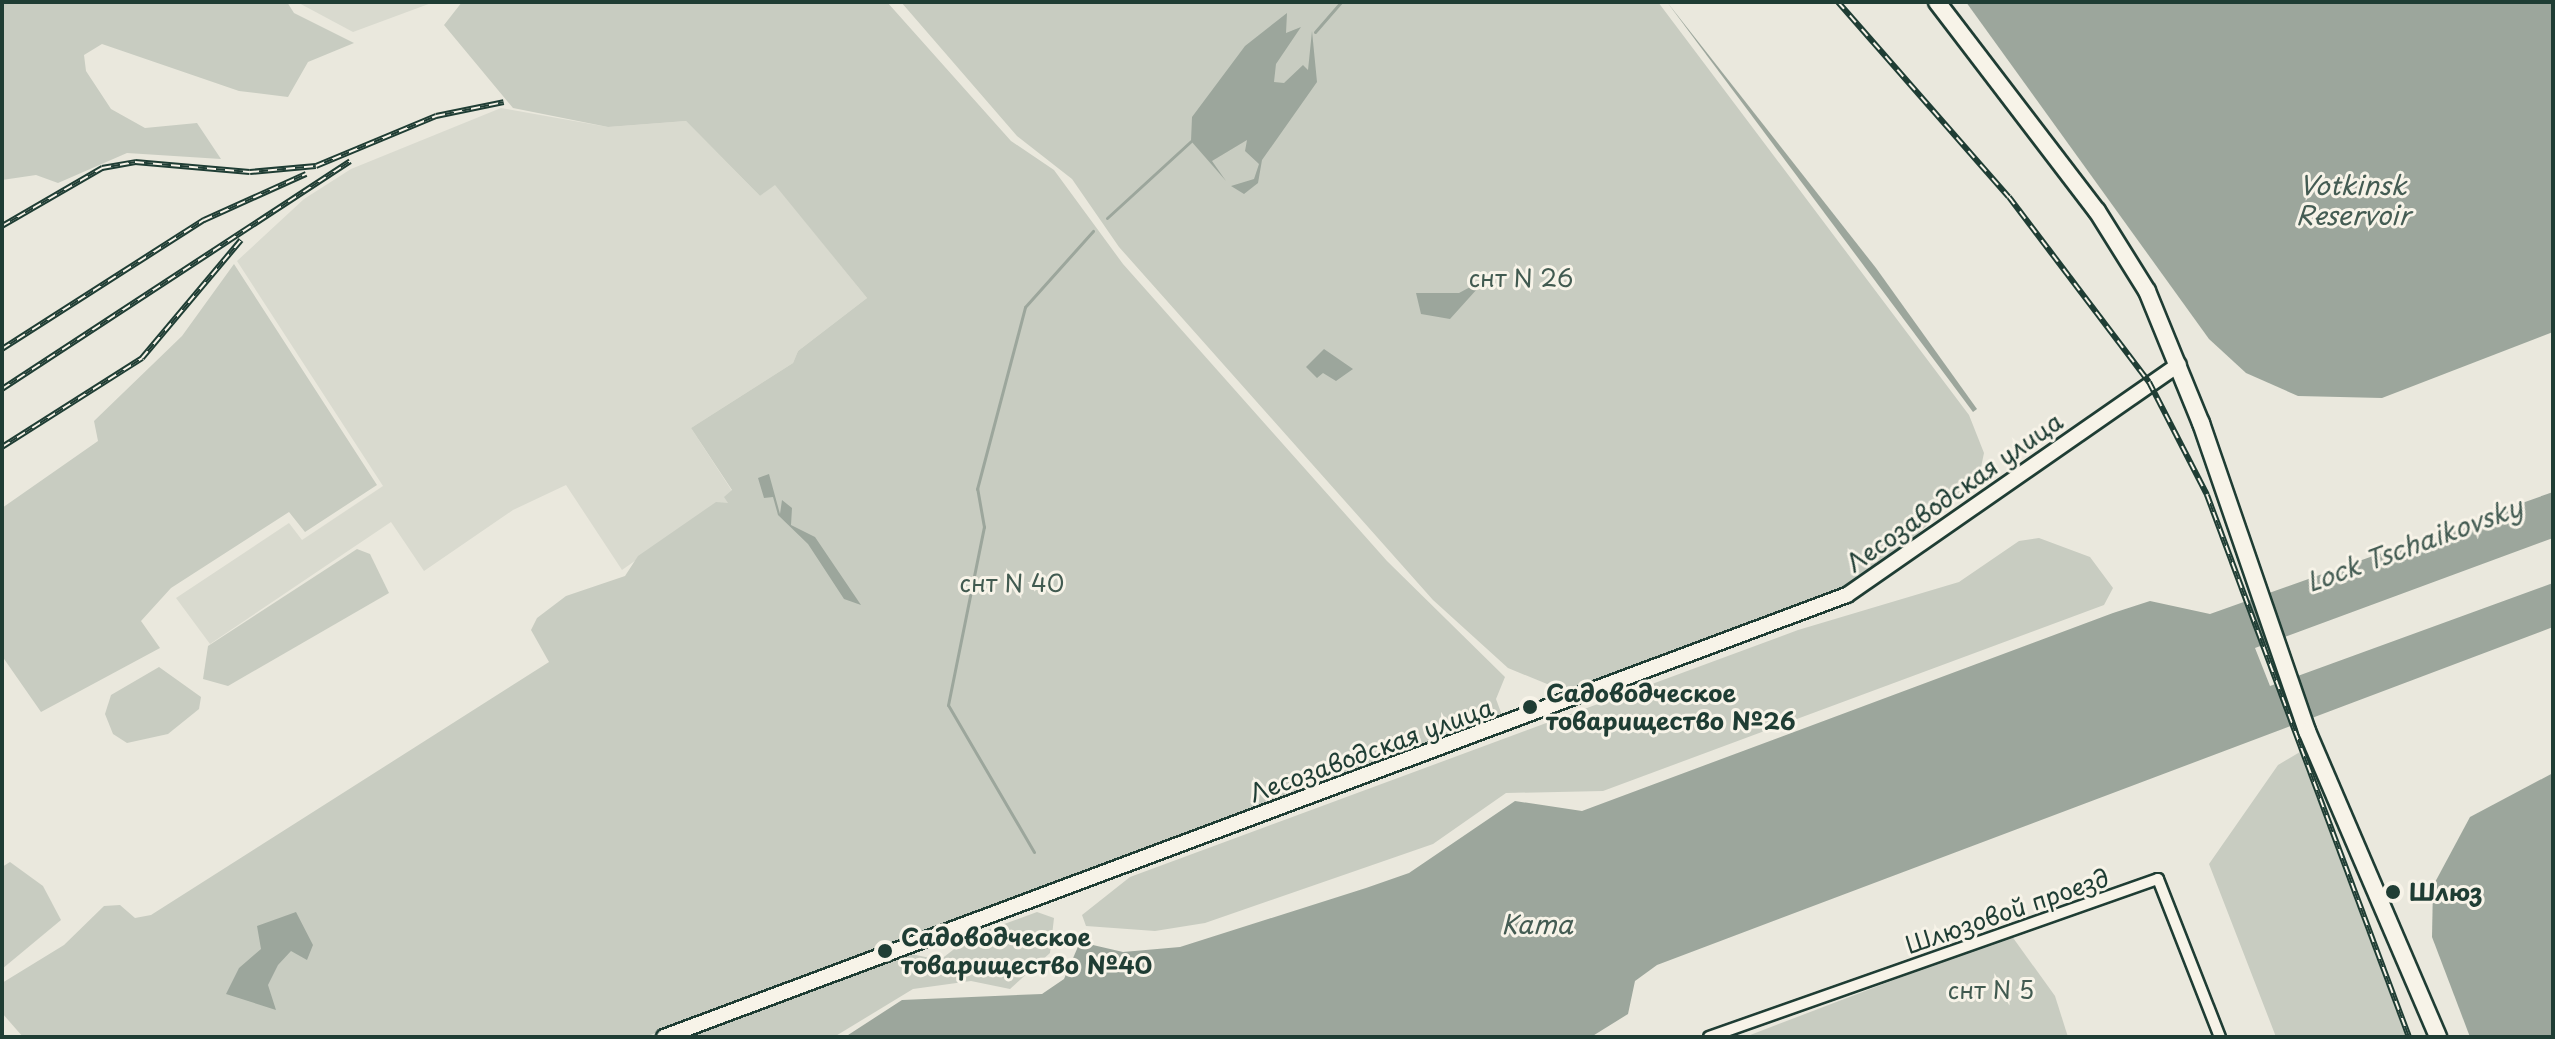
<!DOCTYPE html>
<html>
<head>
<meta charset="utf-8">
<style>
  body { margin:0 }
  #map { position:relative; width:2555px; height:1039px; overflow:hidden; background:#eae8dd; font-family:"Playpen Sans",sans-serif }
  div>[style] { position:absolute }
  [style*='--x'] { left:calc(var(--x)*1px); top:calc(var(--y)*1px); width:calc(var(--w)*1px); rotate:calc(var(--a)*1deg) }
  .built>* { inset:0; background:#d9dacf }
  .green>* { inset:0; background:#c8ccc1 }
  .water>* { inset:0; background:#9ca69c }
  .stream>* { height:3px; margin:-1.5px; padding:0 1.5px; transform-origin:1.5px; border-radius:1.5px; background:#9ca69c }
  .roads { filter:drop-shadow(2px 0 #1f3d34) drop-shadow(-2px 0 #1f3d34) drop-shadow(0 2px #1f3d34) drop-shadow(0 -2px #1f3d34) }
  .street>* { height:10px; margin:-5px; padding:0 5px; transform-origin:5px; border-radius:5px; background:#f7f3e8 }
  .secondary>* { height:14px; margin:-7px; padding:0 7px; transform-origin:7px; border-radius:7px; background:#f7f3e8 }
  .primary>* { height:16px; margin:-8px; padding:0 8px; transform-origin:8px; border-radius:8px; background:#f7f3e8 }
  .rail>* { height:6px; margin-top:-3px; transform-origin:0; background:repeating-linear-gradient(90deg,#f7f3e8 0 9px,#1f3d34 0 18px); box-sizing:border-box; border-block:2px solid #1f3d34 }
  .dots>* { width:22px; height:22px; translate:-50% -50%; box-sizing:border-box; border:4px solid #f7f3e8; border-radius:50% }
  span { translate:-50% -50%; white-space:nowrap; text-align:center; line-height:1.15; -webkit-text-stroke:6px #f7f3e8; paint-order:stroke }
  .park-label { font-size:24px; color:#415a50 }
  .street-label { font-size:24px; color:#1f3d34 }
  .poi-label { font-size:24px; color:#1f3d34; font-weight:700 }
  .left { translate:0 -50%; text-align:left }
  .water-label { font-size:26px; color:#445c53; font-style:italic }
  .frame { position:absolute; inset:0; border:4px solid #1f3d34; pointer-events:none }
</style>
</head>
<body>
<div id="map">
  <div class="built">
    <i style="clip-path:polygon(297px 2px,434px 2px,353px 32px)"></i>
    <i style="clip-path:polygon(501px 108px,608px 127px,686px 121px,760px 196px,775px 184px,867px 298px,798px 351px,793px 363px,691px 428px,732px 491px,728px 503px,717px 503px,622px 570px,566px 485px,513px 510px,424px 571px,391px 522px,210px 644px,176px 598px,289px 523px,302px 540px,383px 486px,237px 261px,304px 199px,351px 169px)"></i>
  </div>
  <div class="green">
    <i style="clip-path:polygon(2px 2px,287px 2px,294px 13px,354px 43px,308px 62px,288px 97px,239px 91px,102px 44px,84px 55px,86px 71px,111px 109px,145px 128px,197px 123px,221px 159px,127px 153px,58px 183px,36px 175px,2px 180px)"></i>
    <i style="clip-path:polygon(462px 2px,887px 2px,1011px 141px,1054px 170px,1123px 264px,1387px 561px,1505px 677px,1496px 699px,1503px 718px,645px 1037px,23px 1037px,2px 1013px,2px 983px,64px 945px,104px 906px,120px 905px,135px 918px,151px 915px,549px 662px,531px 630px,537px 618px,566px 596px,625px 576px,638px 556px,716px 502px,728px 503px,724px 497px,732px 490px,691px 428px,793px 363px,798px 351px,867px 298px,775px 185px,760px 196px,686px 121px,608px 127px,513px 108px,444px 25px)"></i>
    <i style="clip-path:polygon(901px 2px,1658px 2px,1969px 415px,1984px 453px,1980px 472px,1914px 538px,1838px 594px,1569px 693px,1508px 668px,1433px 600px,1119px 247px,1072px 179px,1017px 136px)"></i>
    <i style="clip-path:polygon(234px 264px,377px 485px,305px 532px,289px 512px,171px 588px,141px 621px,160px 648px,41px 712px,2px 656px,2px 508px,98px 441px,94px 421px,182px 336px)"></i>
    <i style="clip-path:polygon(2039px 538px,2090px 557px,2113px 588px,2104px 605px,1603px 791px,1506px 793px,1433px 844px,1205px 923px,1155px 931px,1086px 926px,1082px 915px,1130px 877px,1798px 630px,1959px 582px,2019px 541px)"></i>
    <i style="clip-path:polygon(357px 549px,370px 554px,389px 593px,228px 686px,203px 679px,208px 646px)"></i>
    <i style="clip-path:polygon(159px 667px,201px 697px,199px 709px,168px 734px,127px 743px,113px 734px,105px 714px,111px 695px)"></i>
    <i style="clip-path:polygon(2300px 752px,2351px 890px,2406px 1037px,2276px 1037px,2209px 864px,2278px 765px)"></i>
    <i style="clip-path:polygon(10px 862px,43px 886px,61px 920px,2px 969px,2px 867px)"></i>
    <i style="clip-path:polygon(1037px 912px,1054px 918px,1050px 953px,1010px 989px,971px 981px,913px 989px,834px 1037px,685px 1037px,911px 954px,940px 960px,971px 936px)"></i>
    <i style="clip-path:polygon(2011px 935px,2055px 996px,2068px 1037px,1745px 1037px)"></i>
  </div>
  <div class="water">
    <i style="clip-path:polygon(1667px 2px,1876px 268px,1977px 409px,1973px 412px)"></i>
    <i style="clip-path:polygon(1966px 2px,2553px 2px,2553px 332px,2382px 398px,2298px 396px,2246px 373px,2209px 339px)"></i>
    <i style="clip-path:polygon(1287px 13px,1286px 33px,1301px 27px,1276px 64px,1274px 82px,1284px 83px,1303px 65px,1308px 70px,1312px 31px,1317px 82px,1262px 160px,1258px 183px,1244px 194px,1231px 186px,1254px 179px,1259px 164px,1245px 151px,1247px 140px,1212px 161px,1226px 181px,1191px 141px,1192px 117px,1245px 46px)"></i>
    <i style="clip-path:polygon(1487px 278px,1450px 319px,1421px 314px,1416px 293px,1459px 293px)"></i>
    <i style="clip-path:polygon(1324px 349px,1353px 369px,1336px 381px,1323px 373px,1317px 378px,1306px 367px)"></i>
    <i style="clip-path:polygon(769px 474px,780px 514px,782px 500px,792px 508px,791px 525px,815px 537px,861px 605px,844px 599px,808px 544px,778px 515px,773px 497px,764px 498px,758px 478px)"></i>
    <i style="clip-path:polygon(2553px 492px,2553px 538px,2255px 648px,2270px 686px,2553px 583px,2553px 627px,1657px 965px,1635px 981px,1628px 1014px,1591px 1037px,845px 1037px,902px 1000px,1042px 994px,1064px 979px,1080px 942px,1123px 952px,1180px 947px,1366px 888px,1409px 873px,1515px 801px,1582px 811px,2113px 613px,2150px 601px,2210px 614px)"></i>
    <i style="clip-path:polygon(2553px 773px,2553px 1037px,2470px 1037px,2432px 937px,2433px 886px,2470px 817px)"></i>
    <i style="clip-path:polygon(296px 912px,313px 945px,307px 960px,291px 951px,278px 965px,268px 985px,276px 1010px,226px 994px,239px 968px,261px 949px,257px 926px)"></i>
  </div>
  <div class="stream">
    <i style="--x:1315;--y:32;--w:40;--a:-49"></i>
    <i style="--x:1107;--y:218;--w:114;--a:-42.5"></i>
    <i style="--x:1034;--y:852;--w:170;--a:-120.3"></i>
    <i style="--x:948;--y:705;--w:182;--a:-78.6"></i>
    <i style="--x:984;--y:527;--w:39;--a:-100"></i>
    <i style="--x:977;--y:489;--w:188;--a:-75.2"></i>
    <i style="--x:1025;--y:307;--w:102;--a:-48.2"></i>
  </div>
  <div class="roads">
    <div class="street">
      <i style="--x:1709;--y:1037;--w:476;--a:-19.4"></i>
      <i style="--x:2158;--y:879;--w:170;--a:68.6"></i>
    </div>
    <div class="secondary">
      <i style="--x:664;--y:1037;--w:1263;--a:-20.49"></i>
      <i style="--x:1847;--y:595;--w:404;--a:-34.8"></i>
    </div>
    <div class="primary">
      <i style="--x:1937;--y:2;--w:263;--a:52.6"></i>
      <i style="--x:2097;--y:211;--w:94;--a:58"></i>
      <i style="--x:2147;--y:291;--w:143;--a:67.8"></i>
      <i style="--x:2201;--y:423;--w:326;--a:71"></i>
      <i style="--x:2307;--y:731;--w:333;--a:66.8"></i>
    </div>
  </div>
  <div class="rail">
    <i style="--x:1838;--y:2;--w:259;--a:48.8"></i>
    <i style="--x:2009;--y:197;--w:232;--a:52.9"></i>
    <i style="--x:2149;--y:382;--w:127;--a:62.8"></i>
    <i style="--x:2207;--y:495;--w:578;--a:69.56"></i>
    <i style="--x:2;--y:226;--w:116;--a:-30.1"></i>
    <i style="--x:102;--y:168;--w:34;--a:-10"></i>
    <i style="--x:135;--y:162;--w:115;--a:5"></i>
    <i style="--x:250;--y:172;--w:66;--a:-5.2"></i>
    <i style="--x:316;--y:166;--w:130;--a:-22.6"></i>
    <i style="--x:436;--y:116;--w:69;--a:-11.6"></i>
    <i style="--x:2;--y:349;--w:240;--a:-32.6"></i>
    <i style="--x:204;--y:220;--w:112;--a:-24.3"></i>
    <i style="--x:2;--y:389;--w:416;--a:-33.2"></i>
    <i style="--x:2;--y:447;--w:166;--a:-32.4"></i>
    <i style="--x:142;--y:358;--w:154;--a:-50"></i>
  </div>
  <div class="dots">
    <i style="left:1530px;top:707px;background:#1f3d34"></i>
    <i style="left:2393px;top:892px;background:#1f3d34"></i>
    <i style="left:885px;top:951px;background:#1f3d34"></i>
  </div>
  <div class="park-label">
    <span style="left:1521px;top:278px">снт N 26</span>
    <span style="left:1012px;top:583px">снт N 40</span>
    <span style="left:1991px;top:990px">снт N 5</span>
  </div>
  <div class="street-label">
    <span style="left:1954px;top:492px;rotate:-35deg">Лесозаводская улица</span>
    <span style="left:1371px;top:750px;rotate:-20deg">Лесозаводская улица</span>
    <span style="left:2007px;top:911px;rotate:-19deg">Шлюзовой проезд</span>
  </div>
  <div class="poi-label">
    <span class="left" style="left:1546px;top:707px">Садоводческое<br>товарищество №26</span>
    <span class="left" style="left:2409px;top:892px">Шлюз</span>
    <span class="left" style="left:901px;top:951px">Садоводческое<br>товарищество №40</span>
  </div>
  <div class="water-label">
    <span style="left:2353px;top:200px">Votkinsk<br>Reservoir</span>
    <span style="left:2414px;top:544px;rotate:-20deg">Lock Tschaikovsky</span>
    <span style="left:1537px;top:924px">Kama</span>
  </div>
  <div class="frame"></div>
</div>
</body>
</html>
